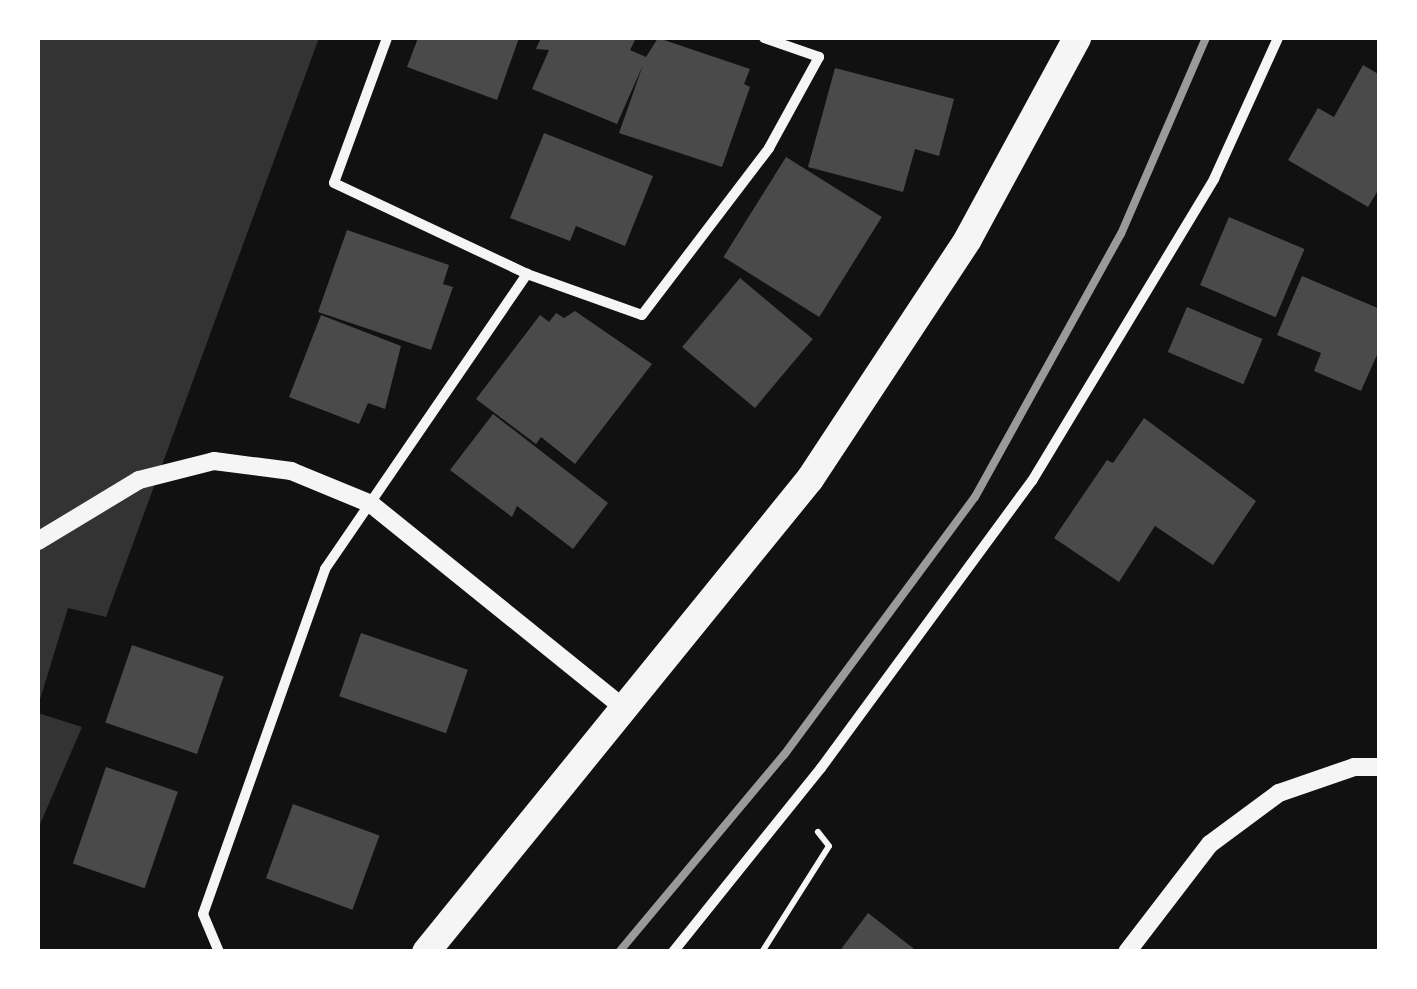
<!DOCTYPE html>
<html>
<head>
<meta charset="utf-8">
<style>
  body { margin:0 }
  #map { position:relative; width:1417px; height:989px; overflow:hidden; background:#111; font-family:"Times New Roman",serif }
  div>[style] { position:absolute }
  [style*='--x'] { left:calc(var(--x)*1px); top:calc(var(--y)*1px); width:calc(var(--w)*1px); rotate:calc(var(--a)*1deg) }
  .water>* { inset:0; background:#333 }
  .building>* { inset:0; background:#4a4a4a; transform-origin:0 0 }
  .path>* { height:6px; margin:-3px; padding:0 3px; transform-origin:3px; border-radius:3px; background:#f5f5f5 }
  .minor>* { height:10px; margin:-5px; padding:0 5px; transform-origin:5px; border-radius:5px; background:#f5f5f5 }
  .tertiary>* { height:18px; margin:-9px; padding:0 9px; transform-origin:9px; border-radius:9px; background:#f5f5f5 }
  .trunk>* { height:28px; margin:-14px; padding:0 14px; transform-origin:14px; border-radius:14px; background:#f5f5f5 }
  .rail>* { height:8px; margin:-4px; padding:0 4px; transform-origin:4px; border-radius:4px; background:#9a9a9a }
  span { translate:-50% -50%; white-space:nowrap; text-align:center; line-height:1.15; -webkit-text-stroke:10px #fff; paint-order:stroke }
  .frame { position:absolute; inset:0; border:40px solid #fff; pointer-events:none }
</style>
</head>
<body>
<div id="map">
  <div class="water">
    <i style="clip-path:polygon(38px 38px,319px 38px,106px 617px,68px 608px,38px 706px)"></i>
    <i style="clip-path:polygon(38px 713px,82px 727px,38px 829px)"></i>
  </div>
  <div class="building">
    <i style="clip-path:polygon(418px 38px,519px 38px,497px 100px,407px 67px)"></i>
    <i style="clip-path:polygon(541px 38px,636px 38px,630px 50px,646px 57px,658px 38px,750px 69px,744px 84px,750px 87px,722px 167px,619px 133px,643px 65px,617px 124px,532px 89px,549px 50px,536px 49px)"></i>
    <i style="clip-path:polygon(1363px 65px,1380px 75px,1380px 187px,1368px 207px,1288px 160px,1318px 108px,1334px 117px)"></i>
    <i style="clip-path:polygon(835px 68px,954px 99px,939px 156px,915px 149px,903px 192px,808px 167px)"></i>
    <i style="clip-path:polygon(544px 133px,653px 176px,625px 246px,576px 226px,570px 241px,510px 218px)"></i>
    <i style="left:786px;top:157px;width:113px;height:118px;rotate:32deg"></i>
    <i style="left:1229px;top:217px;width:82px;height:74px;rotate:23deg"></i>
    <i style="clip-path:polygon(347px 230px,449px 265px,443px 284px,453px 287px,431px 350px,318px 312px)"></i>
    <i style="clip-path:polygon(1302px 276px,1380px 309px,1380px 348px,1361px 391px,1314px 371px,1321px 353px,1277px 335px)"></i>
    <i style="left:740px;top:278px;width:95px;height:90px;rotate:40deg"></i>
    <i style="left:1187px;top:307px;width:82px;height:49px;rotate:23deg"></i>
    <i style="clip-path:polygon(575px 311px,652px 364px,575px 464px,541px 437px,536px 444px,476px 399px,540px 315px,549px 322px,556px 313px,564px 318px)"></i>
    <i style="clip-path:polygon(321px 315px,401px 346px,385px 409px,368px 403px,359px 424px,289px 397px)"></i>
    <i style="clip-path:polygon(493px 414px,608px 503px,573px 549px,517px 506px,512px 517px,450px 470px)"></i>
    <i style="clip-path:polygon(1144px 418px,1256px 501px,1213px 565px,1155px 526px,1119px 582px,1054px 538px,1107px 460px,1113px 463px)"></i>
    <i style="left:361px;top:633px;width:113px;height:67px;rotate:19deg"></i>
    <i style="left:132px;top:645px;width:97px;height:82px;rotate:19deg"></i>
    <i style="left:106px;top:767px;width:76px;height:102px;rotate:19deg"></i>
    <i style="left:293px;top:804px;width:92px;height:79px;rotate:20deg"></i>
    <i style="clip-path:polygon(868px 913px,918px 952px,839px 952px)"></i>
  </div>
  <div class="path">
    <i style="--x:762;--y:952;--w:125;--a:-57.7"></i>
    <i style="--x:829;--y:846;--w:18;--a:-128"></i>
  </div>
  <div class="minor">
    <i style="--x:387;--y:38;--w:154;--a:110.1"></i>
    <i style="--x:334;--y:183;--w:213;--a:25.2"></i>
    <i style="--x:527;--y:274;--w:122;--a:19.6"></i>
    <i style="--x:642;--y:315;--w:210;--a:-52.7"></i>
    <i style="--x:769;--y:148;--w:104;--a:-61.2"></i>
    <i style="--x:819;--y:57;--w:58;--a:-160.9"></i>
    <i style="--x:219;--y:952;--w:41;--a:-112.8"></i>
    <i style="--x:203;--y:914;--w:366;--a:-70.5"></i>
    <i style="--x:325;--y:569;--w:358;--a:-55.6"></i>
    <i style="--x:673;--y:952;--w:236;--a:-51.2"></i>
    <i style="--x:821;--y:768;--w:356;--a:-53.7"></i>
    <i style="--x:1032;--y:481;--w:353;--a:-58.9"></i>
    <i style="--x:1214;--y:179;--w:155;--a:-65.6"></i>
  </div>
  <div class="tertiary">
    <i style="--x:38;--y:541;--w:118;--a:-31.1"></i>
    <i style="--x:139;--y:480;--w:77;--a:-14.2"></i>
    <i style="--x:214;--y:461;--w:78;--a:7.4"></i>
    <i style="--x:291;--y:471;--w:87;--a:22.4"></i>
    <i style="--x:371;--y:504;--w:328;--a:38.9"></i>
    <i style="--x:1127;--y:952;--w:136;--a:-52.5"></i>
    <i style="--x:1210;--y:844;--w:86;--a:-36.5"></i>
    <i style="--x:1279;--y:793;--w:79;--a:-19.1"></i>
    <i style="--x:1354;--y:767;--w:26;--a:0"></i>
  </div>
  <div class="trunk">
    <i style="--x:426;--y:952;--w:609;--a:-50.93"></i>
    <i style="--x:810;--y:479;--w:287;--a:-56.6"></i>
    <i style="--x:968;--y:239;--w:229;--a:-61.5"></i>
  </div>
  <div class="rail">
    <i style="--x:619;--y:952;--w:257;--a:-50.1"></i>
    <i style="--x:784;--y:755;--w:321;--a:-53.5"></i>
    <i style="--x:975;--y:497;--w:301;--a:-61"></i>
    <i style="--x:1121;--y:234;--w:214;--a:-66.6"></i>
  </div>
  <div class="frame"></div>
</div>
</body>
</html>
